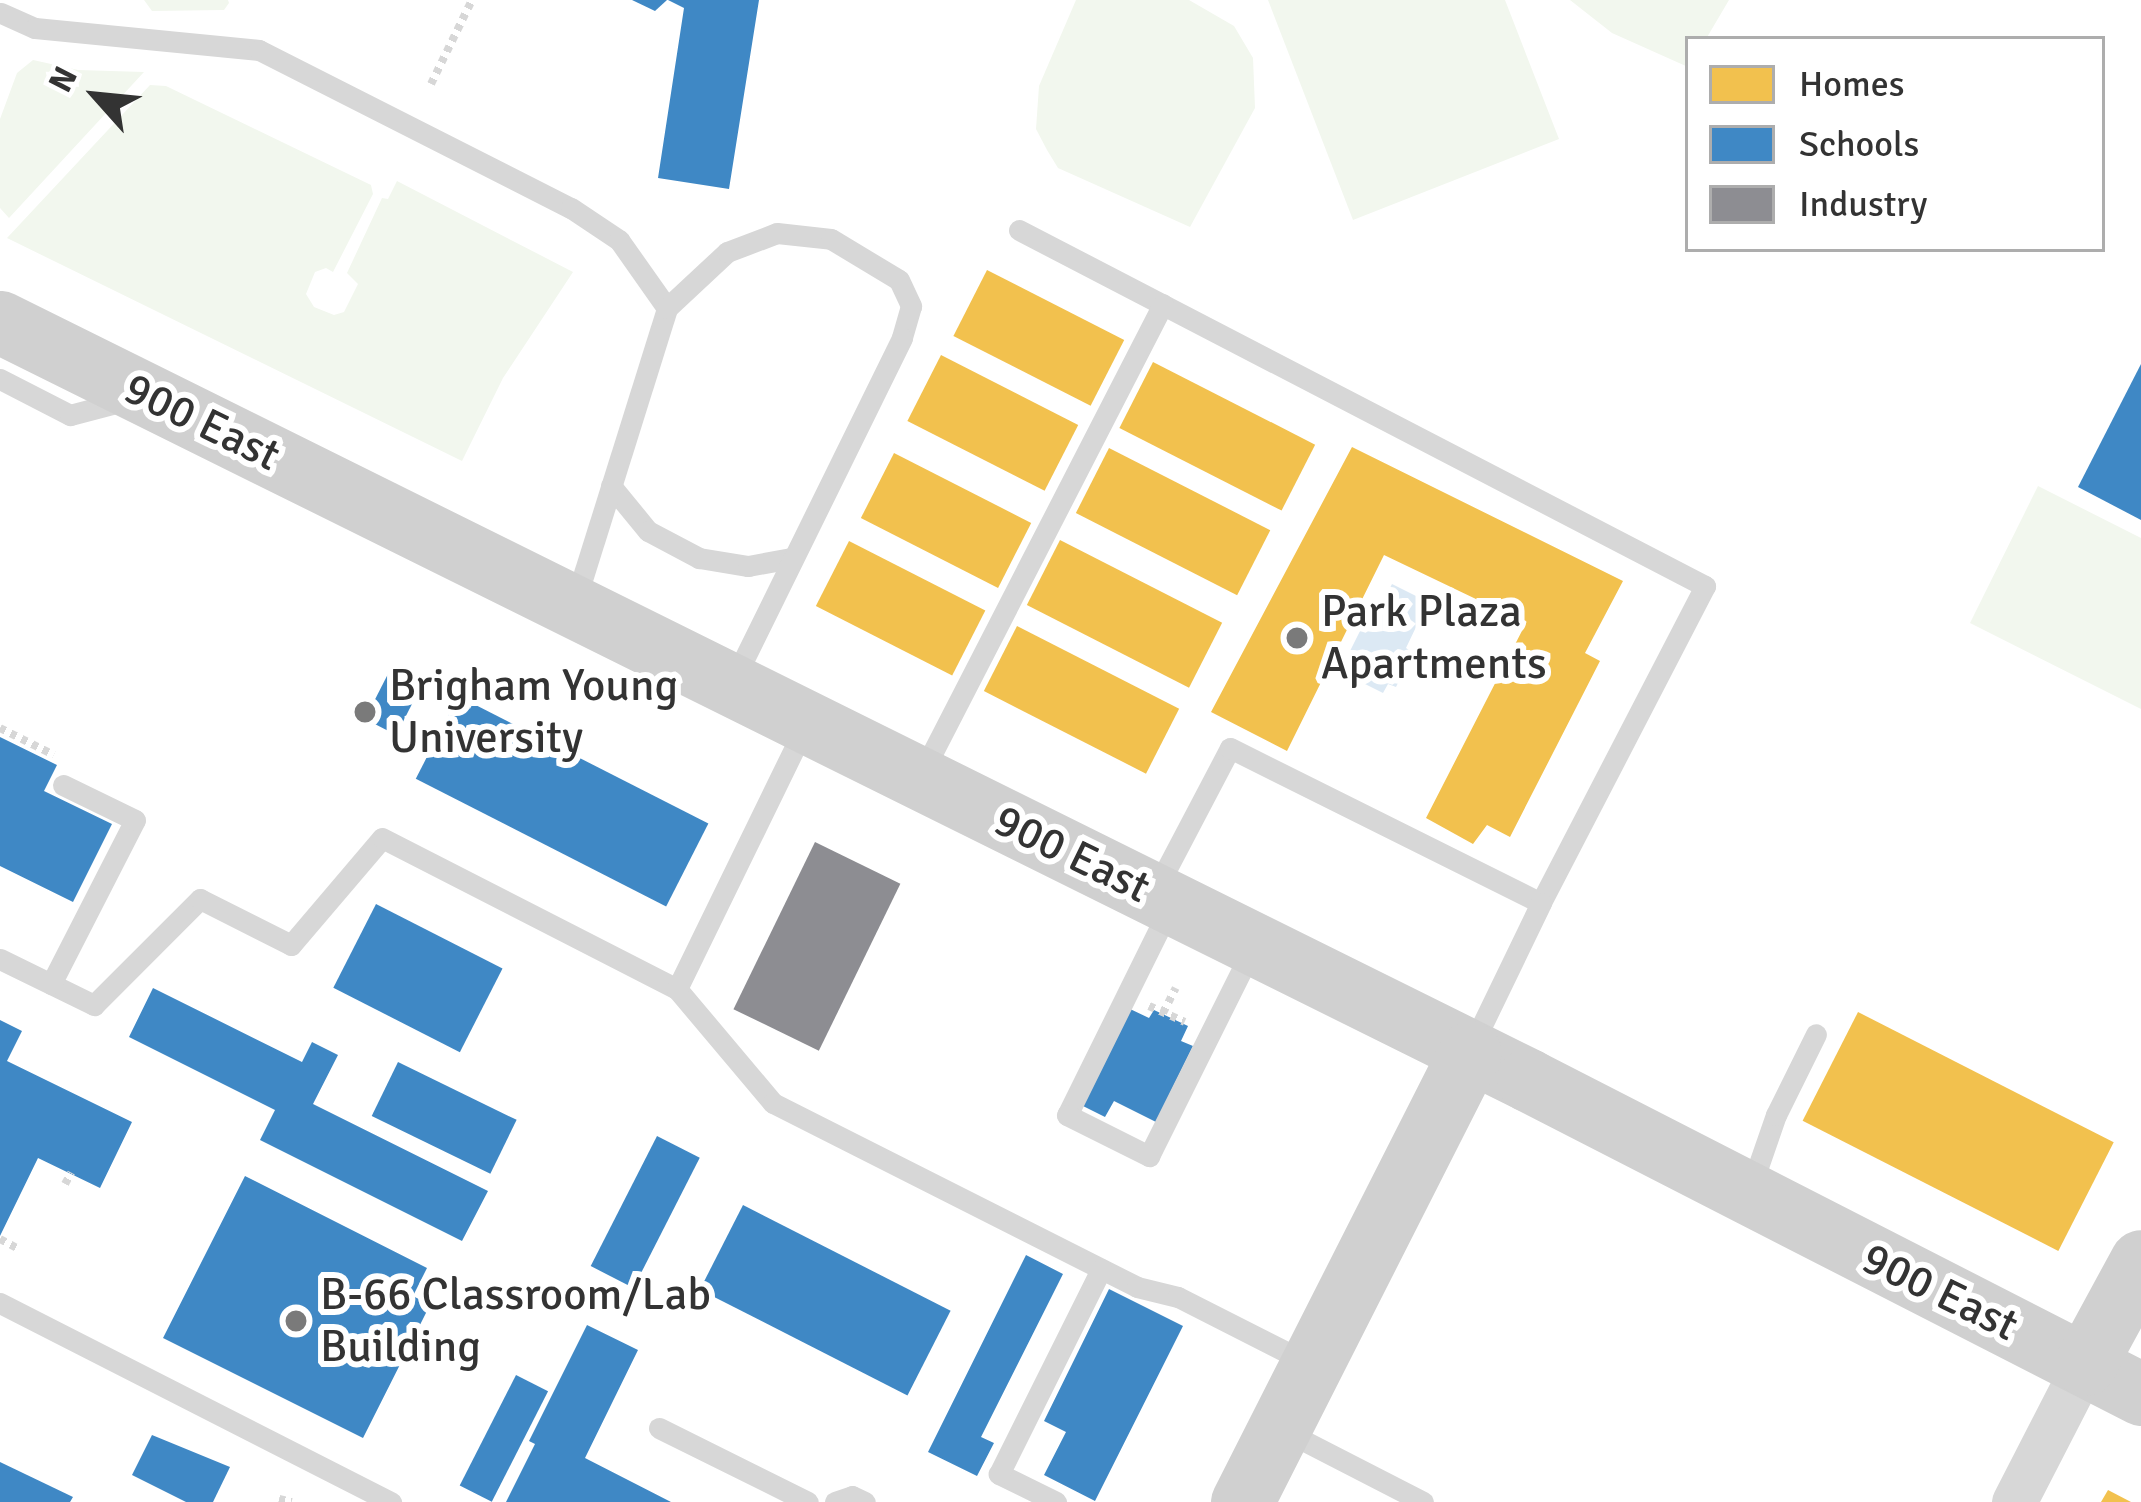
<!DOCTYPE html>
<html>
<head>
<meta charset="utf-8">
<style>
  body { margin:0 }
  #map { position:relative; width:2141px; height:1502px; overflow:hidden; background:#fff; font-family:Signika,sans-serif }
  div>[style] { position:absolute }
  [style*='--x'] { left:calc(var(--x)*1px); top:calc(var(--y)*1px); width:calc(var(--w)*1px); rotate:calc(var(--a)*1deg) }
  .green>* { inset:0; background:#f2f7ee }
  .water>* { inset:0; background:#dce9f4 }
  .homes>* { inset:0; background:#f2c14e; transform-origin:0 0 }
  .schools>* { inset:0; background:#3f88c5; transform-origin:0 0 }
  .industry>* { inset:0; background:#8d8d92; transform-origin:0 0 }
  .path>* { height:8px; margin-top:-4px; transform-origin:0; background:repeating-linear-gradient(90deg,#d7d7d7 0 6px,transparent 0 12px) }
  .lane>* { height:21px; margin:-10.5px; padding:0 10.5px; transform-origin:10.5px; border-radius:10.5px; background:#d7d7d7 }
  .street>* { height:45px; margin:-22.5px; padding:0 22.5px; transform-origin:22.5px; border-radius:22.5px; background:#d7d7d7 }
  .secondary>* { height:63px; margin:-31.5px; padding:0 31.5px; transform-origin:31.5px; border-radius:31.5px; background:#d0d0d0 }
  .dots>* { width:33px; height:33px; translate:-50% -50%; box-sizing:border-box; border:6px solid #fff; border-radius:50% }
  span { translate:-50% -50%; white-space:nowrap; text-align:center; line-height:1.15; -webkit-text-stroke:12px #fff; paint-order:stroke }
  .street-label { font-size:45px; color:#333 }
  .poi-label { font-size:45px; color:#333 }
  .left { translate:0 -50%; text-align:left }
  .legend { position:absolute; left:1685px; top:36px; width:420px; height:216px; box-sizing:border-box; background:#fff; border:3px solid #adadad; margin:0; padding:15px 21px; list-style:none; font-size:36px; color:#333 }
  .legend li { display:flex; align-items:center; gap:24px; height:60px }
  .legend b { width:60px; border:3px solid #adadad }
  .north { position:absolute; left:36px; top:36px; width:120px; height:120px; -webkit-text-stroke:9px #fff; paint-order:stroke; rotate:297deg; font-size:33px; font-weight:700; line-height:48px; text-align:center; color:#333 }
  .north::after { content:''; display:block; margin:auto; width:42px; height:54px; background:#333; clip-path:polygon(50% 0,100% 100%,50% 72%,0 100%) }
</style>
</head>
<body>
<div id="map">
  <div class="green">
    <i style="clip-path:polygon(144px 0,228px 0,229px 3px,224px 10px,152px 11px)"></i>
    <i style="clip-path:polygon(1076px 0,1189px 0,1234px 26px,1253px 58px,1255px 108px,1190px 227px,1058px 168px,1047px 150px,1036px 129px,1039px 86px)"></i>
    <i style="clip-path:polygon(1268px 0,1505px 0,1559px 139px,1353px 220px)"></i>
    <i style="clip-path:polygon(1570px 0,1729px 0,1706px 39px,1688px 39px,1688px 67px,1612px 33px)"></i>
    <i style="clip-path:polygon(33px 60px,78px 70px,144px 72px,9px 218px,0 208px,0 119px,17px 73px)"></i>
    <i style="clip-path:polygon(150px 85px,166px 86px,371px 185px,373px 194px,333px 272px,326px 268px,315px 272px,306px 294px,314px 307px,334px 315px,344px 312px,358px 284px,347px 273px,382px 198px,388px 199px,397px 181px,573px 272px,503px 378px,462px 461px,7px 238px)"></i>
    <i style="clip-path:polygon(2038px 486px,2141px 538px,2141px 709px,1970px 623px)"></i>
  </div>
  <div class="water">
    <i style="clip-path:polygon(1392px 584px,1428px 602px,1406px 648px,1413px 653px,1396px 687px,1388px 684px,1383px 693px,1347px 675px,1351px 667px,1344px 663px,1362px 627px,1369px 629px)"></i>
  </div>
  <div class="homes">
    <i style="left:987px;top:270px;width:154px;height:74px;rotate:27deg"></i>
    <i style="left:941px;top:355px;width:154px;height:74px;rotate:27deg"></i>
    <i style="left:1153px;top:362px;width:182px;height:74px;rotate:27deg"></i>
    <i style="clip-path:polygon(1352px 447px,1623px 581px,1585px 653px,1600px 661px,1510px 837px,1487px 825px,1473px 844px,1426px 818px,1526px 623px,1384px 555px,1287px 751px,1211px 712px)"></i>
    <i style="left:1109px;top:448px;width:181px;height:73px;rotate:27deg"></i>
    <i style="left:894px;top:453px;width:154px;height:73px;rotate:27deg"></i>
    <i style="left:1060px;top:540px;width:182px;height:73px;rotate:27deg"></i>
    <i style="left:849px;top:541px;width:153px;height:73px;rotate:27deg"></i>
    <i style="left:1017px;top:626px;width:182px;height:73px;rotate:27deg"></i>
    <i style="left:1858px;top:1012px;width:287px;height:122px;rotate:27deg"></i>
    <i style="clip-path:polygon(2108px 1490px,2131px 1502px,2101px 1502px)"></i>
  </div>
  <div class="schools">
    <i style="clip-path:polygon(632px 0,667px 0,655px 11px)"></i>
    <i style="clip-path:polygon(668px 0,759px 0,729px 189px,658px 178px,684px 8px)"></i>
    <i style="clip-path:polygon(2141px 364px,2141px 520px,2078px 487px)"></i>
    <i style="left:390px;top:670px;width:35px;height:55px;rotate:27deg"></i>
    <i style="left:458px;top:696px;width:281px;height:93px;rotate:27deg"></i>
    <i style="clip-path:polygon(0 737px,57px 765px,44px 791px,112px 824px,73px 902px,0 866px)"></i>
    <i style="left:376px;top:904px;width:142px;height:94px;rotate:27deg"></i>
    <i style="clip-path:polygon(153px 988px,302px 1062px,312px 1042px,338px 1055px,313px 1104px,488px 1191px,462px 1241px,260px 1140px,275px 1110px,129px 1037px)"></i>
    <i style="clip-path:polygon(1128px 1008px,1149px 1018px,1154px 1010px,1188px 1026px,1181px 1041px,1193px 1046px,1156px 1122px,1114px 1101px,1105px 1117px,1081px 1105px)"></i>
    <i style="clip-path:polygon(0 1020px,22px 1031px,7px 1061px,132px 1122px,100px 1188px,38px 1158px,0 1236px)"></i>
    <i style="left:398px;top:1062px;width:132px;height:60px;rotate:26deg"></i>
    <i style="left:657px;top:1136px;width:48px;height:146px;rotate:27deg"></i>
    <i style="clip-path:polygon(245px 1176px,427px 1268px,413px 1296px,430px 1305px,363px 1438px,163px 1338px)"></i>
    <i style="left:743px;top:1205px;width:233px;height:95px;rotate:27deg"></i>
    <i style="clip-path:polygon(1026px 1255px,1063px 1274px,981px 1437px,994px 1443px,977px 1476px,928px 1452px)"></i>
    <i style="clip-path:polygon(1109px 1289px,1183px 1326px,1095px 1501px,1044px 1475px,1066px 1432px,1044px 1421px)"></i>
    <i style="clip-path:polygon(587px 1325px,638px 1350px,585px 1458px,671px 1502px,506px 1502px,535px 1444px,529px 1441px)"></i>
    <i style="left:516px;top:1375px;width:36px;height:124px;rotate:27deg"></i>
    <i style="clip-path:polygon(152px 1435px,230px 1467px,213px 1502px,186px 1502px,132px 1475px)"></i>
    <i style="clip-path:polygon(0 1462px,73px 1497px,70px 1502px,0 1502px)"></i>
  </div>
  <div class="industry">
    <i style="left:815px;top:842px;width:95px;height:186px;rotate:26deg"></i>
  </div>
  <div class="path">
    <i style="--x:431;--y:84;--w:93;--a:-64"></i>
    <i style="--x:0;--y:728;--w:60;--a:26.6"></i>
    <i style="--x:1149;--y:1006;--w:39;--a:24"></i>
    <i style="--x:1163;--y:1013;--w:28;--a:-63"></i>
    <i style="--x:65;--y:1184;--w:13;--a:-61"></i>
    <i style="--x:0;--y:1239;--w:19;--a:28"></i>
    <i style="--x:279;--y:1499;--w:13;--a:13"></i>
  </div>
  <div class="lane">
    <i style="--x:1;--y:13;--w:37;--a:24"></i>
    <i style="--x:35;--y:28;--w:225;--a:5.6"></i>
    <i style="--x:259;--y:50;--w:350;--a:26.9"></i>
    <i style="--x:571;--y:208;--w:58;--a:33.7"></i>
    <i style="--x:619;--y:240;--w:83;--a:54.8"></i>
    <i style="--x:1019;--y:230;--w:773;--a:27.43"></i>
    <i style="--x:1705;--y:586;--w:357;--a:117.4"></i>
    <i style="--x:0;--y:379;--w:79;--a:27.2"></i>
    <i style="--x:70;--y:415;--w:59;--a:-14.7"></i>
    <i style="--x:611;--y:486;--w:58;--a:50.6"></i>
    <i style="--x:648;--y:531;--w:58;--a:27.9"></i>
    <i style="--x:699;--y:558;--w:50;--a:9.3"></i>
    <i style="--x:748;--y:566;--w:45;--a:-10.3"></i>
    <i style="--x:575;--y:602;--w:308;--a:-72.6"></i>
    <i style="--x:667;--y:308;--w:82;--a:-43"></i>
    <i style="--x:727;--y:252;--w:53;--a:-20.8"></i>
    <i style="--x:777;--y:233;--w:54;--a:6.3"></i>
    <i style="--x:831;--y:239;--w:79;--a:31.1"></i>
    <i style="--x:899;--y:280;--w:29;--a:65"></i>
    <i style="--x:911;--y:306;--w:33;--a:106"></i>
    <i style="--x:902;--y:338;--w:380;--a:116.2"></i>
    <i style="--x:922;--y:773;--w:527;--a:-62.8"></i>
    <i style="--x:1156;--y:889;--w:159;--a:-62.3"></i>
    <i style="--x:1230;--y:748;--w:347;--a:26.5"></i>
    <i style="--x:1541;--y:903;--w:159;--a:115.8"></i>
    <i style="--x:1169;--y:909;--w:230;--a:116.3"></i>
    <i style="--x:1067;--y:1115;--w:92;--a:26.6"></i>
    <i style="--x:1149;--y:1156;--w:229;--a:-63.5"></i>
    <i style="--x:0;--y:959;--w:105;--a:26.1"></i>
    <i style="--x:94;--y:1005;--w:150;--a:-45"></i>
    <i style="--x:200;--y:899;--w:102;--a:26.8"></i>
    <i style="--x:291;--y:945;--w:140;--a:-49.6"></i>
    <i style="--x:382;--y:838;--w:331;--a:27.1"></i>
    <i style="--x:677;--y:989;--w:149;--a:49.9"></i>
    <i style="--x:773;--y:1103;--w:408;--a:26.8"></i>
    <i style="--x:1137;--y:1287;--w:42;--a:13.7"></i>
    <i style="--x:1178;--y:1297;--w:144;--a:26.9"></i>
    <i style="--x:51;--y:984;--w:184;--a:-62.9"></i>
    <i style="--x:135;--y:820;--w:80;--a:-154.1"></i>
    <i style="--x:677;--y:989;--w:289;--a:-64"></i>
    <i style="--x:1751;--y:1187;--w:76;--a:-70.9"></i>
    <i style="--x:1776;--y:1115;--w:90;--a:-63.7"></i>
    <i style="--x:0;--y:1303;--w:439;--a:27"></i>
    <i style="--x:659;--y:1428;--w:166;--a:26.4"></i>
    <i style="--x:1285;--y:1431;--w:155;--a:27.2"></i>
    <i style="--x:835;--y:1502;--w:18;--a:-19"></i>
    <i style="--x:852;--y:1496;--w:14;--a:25"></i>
    <i style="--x:1056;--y:1502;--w:64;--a:-153.8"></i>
    <i style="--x:999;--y:1474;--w:229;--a:-63.5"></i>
  </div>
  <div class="street">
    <i style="--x:2014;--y:1502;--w:155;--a:-62.8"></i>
  </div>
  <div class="secondary">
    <i style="--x:0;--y:322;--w:1706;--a:26.38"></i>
    <i style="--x:1528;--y:1080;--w:689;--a:27.12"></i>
    <i style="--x:2085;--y:1364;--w:117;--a:-61.5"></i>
    <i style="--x:1242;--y:1502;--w:504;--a:-63.13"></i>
  </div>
  <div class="dots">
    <i style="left:1297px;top:638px;background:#7a7a7a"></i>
    <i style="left:365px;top:712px;background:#7a7a7a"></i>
    <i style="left:296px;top:1321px;background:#7a7a7a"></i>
  </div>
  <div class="street-label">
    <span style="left:202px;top:422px;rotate:26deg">900 East</span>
    <span style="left:1072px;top:854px;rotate:26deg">900 East</span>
    <span style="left:1940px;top:1292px;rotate:26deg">900 East</span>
  </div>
  <div class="poi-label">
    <span class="left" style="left:1321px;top:638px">Park Plaza<br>Apartments</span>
    <span class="left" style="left:389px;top:712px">Brigham Young<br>University</span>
    <span class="left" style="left:320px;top:1321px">B-66 Classroom/Lab<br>Building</span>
  </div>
  <ul class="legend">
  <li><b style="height:33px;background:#f2c14e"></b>Homes</li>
  <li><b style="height:33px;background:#3f88c5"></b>Schools</li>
  <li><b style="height:33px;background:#8d8d92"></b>Industry</li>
  </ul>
  <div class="north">N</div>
</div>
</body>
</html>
